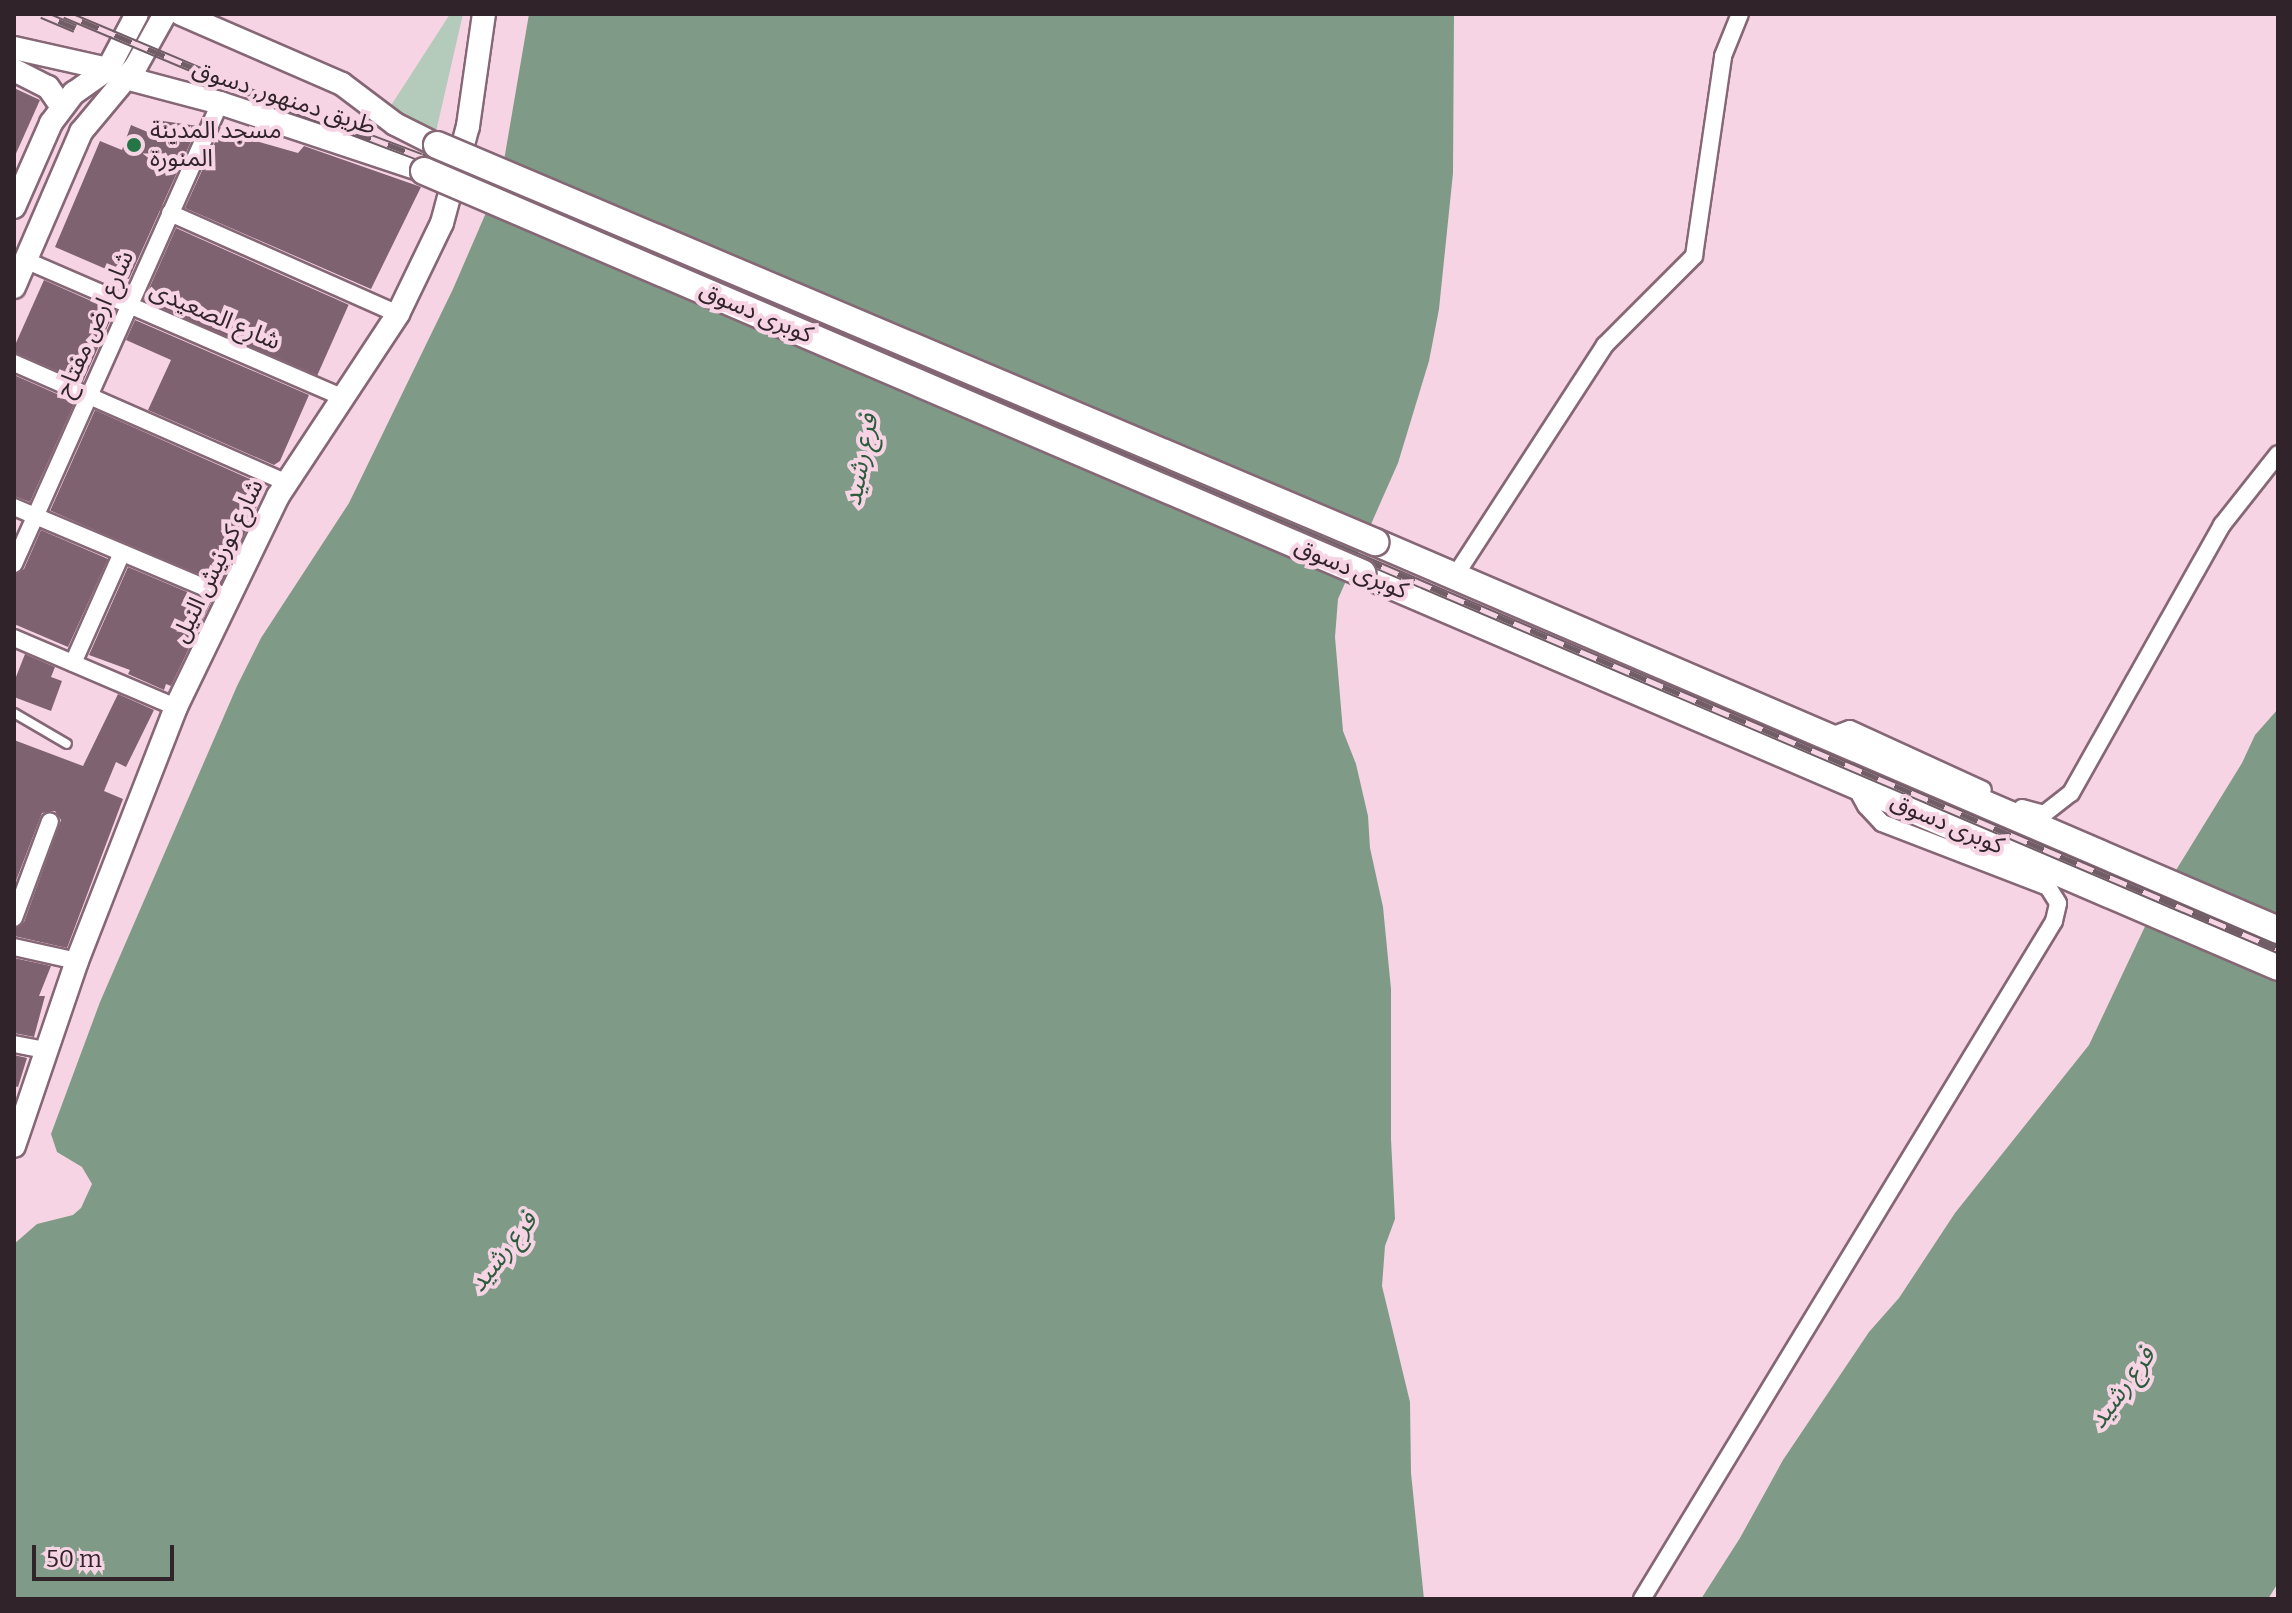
<!DOCTYPE html>
<html>
<head>
<meta charset="utf-8">
<style>
  body { margin:0 }
  #map { position:relative; width:2292px; height:1613px; overflow:hidden; background:#f7d4e4; font-family:Bitter,"Noto Sans Arabic",serif }
  div>[style] { position:absolute }
  [style*='--x'] { left:calc(var(--x)*1px); top:calc(var(--y)*1px); width:calc(var(--w)*1px); rotate:calc(var(--a)*1deg) }
  .green>* { inset:0; background:#b4cbbb }
  .water>* { inset:0; background:#7f9b87 }
  .building>* { inset:0; background:#7f6270; transform-origin:0 0 }
  .roads { filter:drop-shadow(2px 0 #856775) drop-shadow(-2px 0 #856775) drop-shadow(0 2px #856775) drop-shadow(0 -2px #856775) }
  .service>* { height:8px; margin:-4px; padding:0 4px; transform-origin:4px; border-radius:4px; background:#fff }
  .minor>* { height:16px; margin:-8px; padding:0 8px; transform-origin:8px; border-radius:8px; background:#fff }
  .secondary>* { height:22px; margin:-11px; padding:0 11px; transform-origin:11px; border-radius:11px; background:#fff }
  .trunk>* { height:26px; margin:-13px; padding:0 13px; transform-origin:13px; border-radius:13px; background:#fff }
  .rail>* { height:9px; margin-top:-4.5px; transform-origin:0; background:repeating-linear-gradient(90deg,#f7d4e4 0 18px,#705d66 0 36px); box-sizing:border-box; border-block:2px solid #705d66 }
  .bridges { filter:drop-shadow(2px 0 #856775) drop-shadow(-2px 0 #856775) drop-shadow(0 2px #856775) drop-shadow(0 -2px #856775) }
  .trunk-bridge>* { height:26px; margin:-13px; padding:0 13px; transform-origin:13px; border-radius:13px; background:#fff }
  .dots>* { width:22px; height:22px; translate:-50% -50%; box-sizing:border-box; border:4px solid #f7d4e4; border-radius:50% }
  span { translate:-50% -50%; white-space:nowrap; text-align:center; line-height:1.15; -webkit-text-stroke:8px #f7d4e4; paint-order:stroke }
  .street-label { font-size:24px; color:#30242a }
  .poi-label { font-size:24px; color:#30242a }
  .left { translate:0 -50%; text-align:left }
  .water-label { font-size:26px; color:#2c5c3e; font-style:italic }
  .frame { position:absolute; inset:0; border:16px solid #30242a; pointer-events:none }
  .scale { position:absolute; left:32px; top:1545px; width:142px; height:36px; box-sizing:border-box; border:4px solid #30242a; border-top:0; padding-left:10px; font-size:24px; line-height:28px; white-space:nowrap; color:#30242a; -webkit-text-stroke:6px #f7d4e4; paint-order:stroke }
</style>
</head>
<body>
<div id="map">
  <div class="green">
    <i style="clip-path:polygon(450px 14px,463px 14px,435px 136px,390px 107px)"></i>
  </div>
  <div class="water">
    <i style="clip-path:polygon(529px 14px,1454px 14px,1453px 173px,1439px 309px,1429px 361px,1398px 463px,1338px 599px,1335px 637px,1343px 731px,1356px 764px,1368px 816px,1370px 848px,1383px 907px,1391px 989px,1391px 1139px,1395px 1219px,1385px 1246px,1382px 1286px,1410px 1402px,1411px 1473px,1424px 1599px,14px 1599px,14px 1244px,37px 1224px,73px 1215px,81px 1208px,92px 1184px,82px 1167px,57px 1152px,51px 1134px,100px 1002px,237px 686px,261px 638px,349px 503px,453px 289px,501px 178px)"></i>
    <i style="clip-path:polygon(2278px 709px,2278px 1583px,2268px 1599px,1701px 1599px,1740px 1538px,1783px 1460px,1869px 1332px,1899px 1298px,1955px 1213px,2089px 1045px,2157px 901px,2242px 763px,2255px 735px)"></i>
  </div>
  <div class="building">
    <i style="clip-path:polygon(14px 88px,40px 100px,14px 158px)"></i>
    <i style="clip-path:polygon(156px 120px,198px 126px,129px 279px,55px 247px,100px 141px,122px 150px,131px 125px,150px 133px)"></i>
    <i style="clip-path:polygon(220px 131px,298px 153px,304px 146px,421px 187px,371px 289px,185px 208px)"></i>
    <i style="left:176px;top:228px;width:189px;height:79px;rotate:24deg"></i>
    <i style="left:44px;top:280px;width:77px;height:78px;rotate:24deg"></i>
    <i style="clip-path:polygon(135px 320px,309px 395px,280px 461px,274px 465px,148px 410px,171px 360px,126px 340px)"></i>
    <i style="clip-path:polygon(14px 375px,75px 402px,30px 502px,14px 496px)"></i>
    <i style="left:95px;top:410px;width:187px;height:110px;rotate:24deg"></i>
    <i style="clip-path:polygon(41px 530px,108px 559px,68px 647px,14px 624px,14px 575px,24px 569px)"></i>
    <i style="clip-path:polygon(128px 567px,211px 602px,171px 686px,166px 684px,164px 690px,128px 674px,130px 670px,89px 655px)"></i>
    <i style="clip-path:polygon(25px 654px,55px 667px,51px 677px,62px 681px,51px 711px,14px 697px,14px 682px)"></i>
    <i style="clip-path:polygon(118px 694px,154px 710px,126px 767px,116px 762px,104px 791px,123px 799px,67px 948px,14px 936px,14px 929px,24px 922px,61px 820px,55px 811px,42px 813px,14px 886px,14px 740px,83px 766px)"></i>
    <i style="clip-path:polygon(14px 958px,51px 966px,39px 996px,45px 996px,34px 1037px,14px 1033px)"></i>
    <i style="clip-path:polygon(14px 1055px,27px 1058px,18px 1087px,14px 1086px)"></i>
  </div>
  <div class="roads">
    <div class="service">
      <i style="--x:14;--y:713;--w:61;--a:30.3"></i>
    </div>
    <div class="minor">
      <i style="--x:170;--y:213;--w:249;--a:23.9"></i>
      <i style="--x:25;--y:260;--w:345;--a:23.4"></i>
      <i style="--x:14;--y:363;--w:296;--a:23.7"></i>
      <i style="--x:14;--y:507;--w:233;--a:22.9"></i>
      <i style="--x:14;--y:564;--w:505;--a:-65.92"></i>
      <i style="--x:1455;--y:576;--w:275;--a:-57"></i>
      <i style="--x:1605;--y:345;--w:126;--a:-45"></i>
      <i style="--x:1694;--y:256;--w:202;--a:-81.7"></i>
      <i style="--x:1723;--y:56;--w:45;--a:-68"></i>
      <i style="--x:14;--y:638;--w:176;--a:23.1"></i>
      <i style="--x:73;--y:663;--w:120;--a:-66"></i>
      <i style="--x:1828;--y:737;--w:23;--a:-20"></i>
      <i style="--x:1850;--y:729;--w:146;--a:24.6"></i>
      <i style="--x:2022;--y:808;--w:23;--a:15"></i>
      <i style="--x:2044;--y:814;--w:34;--a:-38"></i>
      <i style="--x:2071;--y:793;--w:308;--a:-60.6"></i>
      <i style="--x:2222;--y:525;--w:90;--a:-51.7"></i>
      <i style="--x:14;--y:918;--w:103;--a:-69.6"></i>
      <i style="--x:14;--y:947;--w:65;--a:12.5"></i>
      <i style="--x:14;--y:1044;--w:32;--a:11"></i>
      <i style="--x:1642;--y:1599;--w:793;--a:-58.71"></i>
      <i style="--x:2054;--y:921;--w:18;--a:-77"></i>
      <i style="--x:2058;--y:903;--w:19;--a:-122"></i>
      <i style="--x:2048;--y:887;--w:178;--a:-158.9"></i>
      <i style="--x:1882;--y:823;--w:23;--a:-133"></i>
      <i style="--x:1866;--y:806;--w:25;--a:-119"></i>
    </div>
    <div class="secondary">
      <i style="--x:181;--y:14;--w:176;--a:23.5"></i>
      <i style="--x:342;--y:84;--w:66;--a:37"></i>
      <i style="--x:395;--y:124;--w:47;--a:26.6"></i>
      <i style="--x:14;--y:48;--w:96;--a:12.6"></i>
      <i style="--x:14;--y:70;--w:38;--a:27"></i>
      <i style="--x:48;--y:87;--w:24;--a:55"></i>
      <i style="--x:126;--y:78;--w:97;--a:14.9"></i>
      <i style="--x:220;--y:103;--w:215;--a:18.4"></i>
      <i style="--x:14;--y:207;--w:92;--a:-66.2"></i>
      <i style="--x:51;--y:123;--w:38;--a:-53"></i>
      <i style="--x:74;--y:93;--w:42;--a:-35.2"></i>
      <i style="--x:108;--y:69;--w:62;--a:-62.2"></i>
      <i style="--x:14;--y:287;--w:169;--a:-66.6"></i>
      <i style="--x:81;--y:132;--w:86;--a:-50.2"></i>
      <i style="--x:136;--y:66;--w:60;--a:-60.9"></i>
      <i style="--x:14;--y:1146;--w:195;--a:-71.2"></i>
      <i style="--x:77;--y:961;--w:273;--a:-68.7"></i>
      <i style="--x:176;--y:707;--w:234;--a:-64.2"></i>
      <i style="--x:278;--y:496;--w:218;--a:-56.6"></i>
      <i style="--x:398;--y:314;--w:101;--a:-64.2"></i>
      <i style="--x:442;--y:223;--w:100;--a:-75"></i>
      <i style="--x:468;--y:126;--w:113;--a:-81.9"></i>
    </div>
    <div class="trunk">
      <i style="--x:1375;--y:542;--w:983;--a:23.25"></i>
      <i style="--x:1362;--y:573;--w:997;--a:23.27"></i>
    </div>
  </div>
  <div class="rail">
    <i style="--x:42;--y:14;--w:36;--a:23"></i>
    <i style="--x:65;--y:14;--w:222;--a:22.8"></i>
    <i style="--x:270;--y:100;--w:161;--a:20.7"></i>
    <i style="--x:421;--y:157;--w:2019;--a:23.1"></i>
  </div>
  <div class="bridges">
    <div class="trunk-bridge">
      <i style="--x:437;--y:145;--w:1019;--a:22.94"></i>
      <i style="--x:424;--y:171;--w:1021;--a:23.2"></i>
    </div>
  </div>
  <div class="dots">
    <i style="left:134px;top:145px;background:#247647"></i>
  </div>
  <div class="street-label">
    <span style="left:284px;top:98px;rotate:18deg">طريق دمنهور, دسوق</span>
    <span style="left:756px;top:313px;rotate:23deg">كوبرى دسوق</span>
    <span style="left:215px;top:316px;rotate:23deg">شارع الصعيدى</span>
    <span style="left:95px;top:324px;rotate:-66deg">شارع ارض مفتاح</span>
    <span style="left:218px;top:561px;rotate:-64deg">شارع كورنيش النيل</span>
    <span style="left:1351px;top:569px;rotate:23deg">كوبرى دسوق</span>
    <span style="left:1947px;top:824px;rotate:23deg">كوبرى دسوق</span>
  </div>
  <div class="poi-label">
    <span class="left" style="left:150px;top:145px">مسجد المدينة<br>المنورة</span>
  </div>
  <div class="water-label">
    <span style="left:861px;top:460px;rotate:-79deg">فرع رشيد</span>
    <span style="left:503px;top:1252px;rotate:-52deg">فرع رشيد</span>
    <span style="left:2122px;top:1388px;rotate:-54deg">فرع رشيد</span>
  </div>
  <div class="frame"></div>
  <div class="scale">50 m</div>
</div>
</body>
</html>
